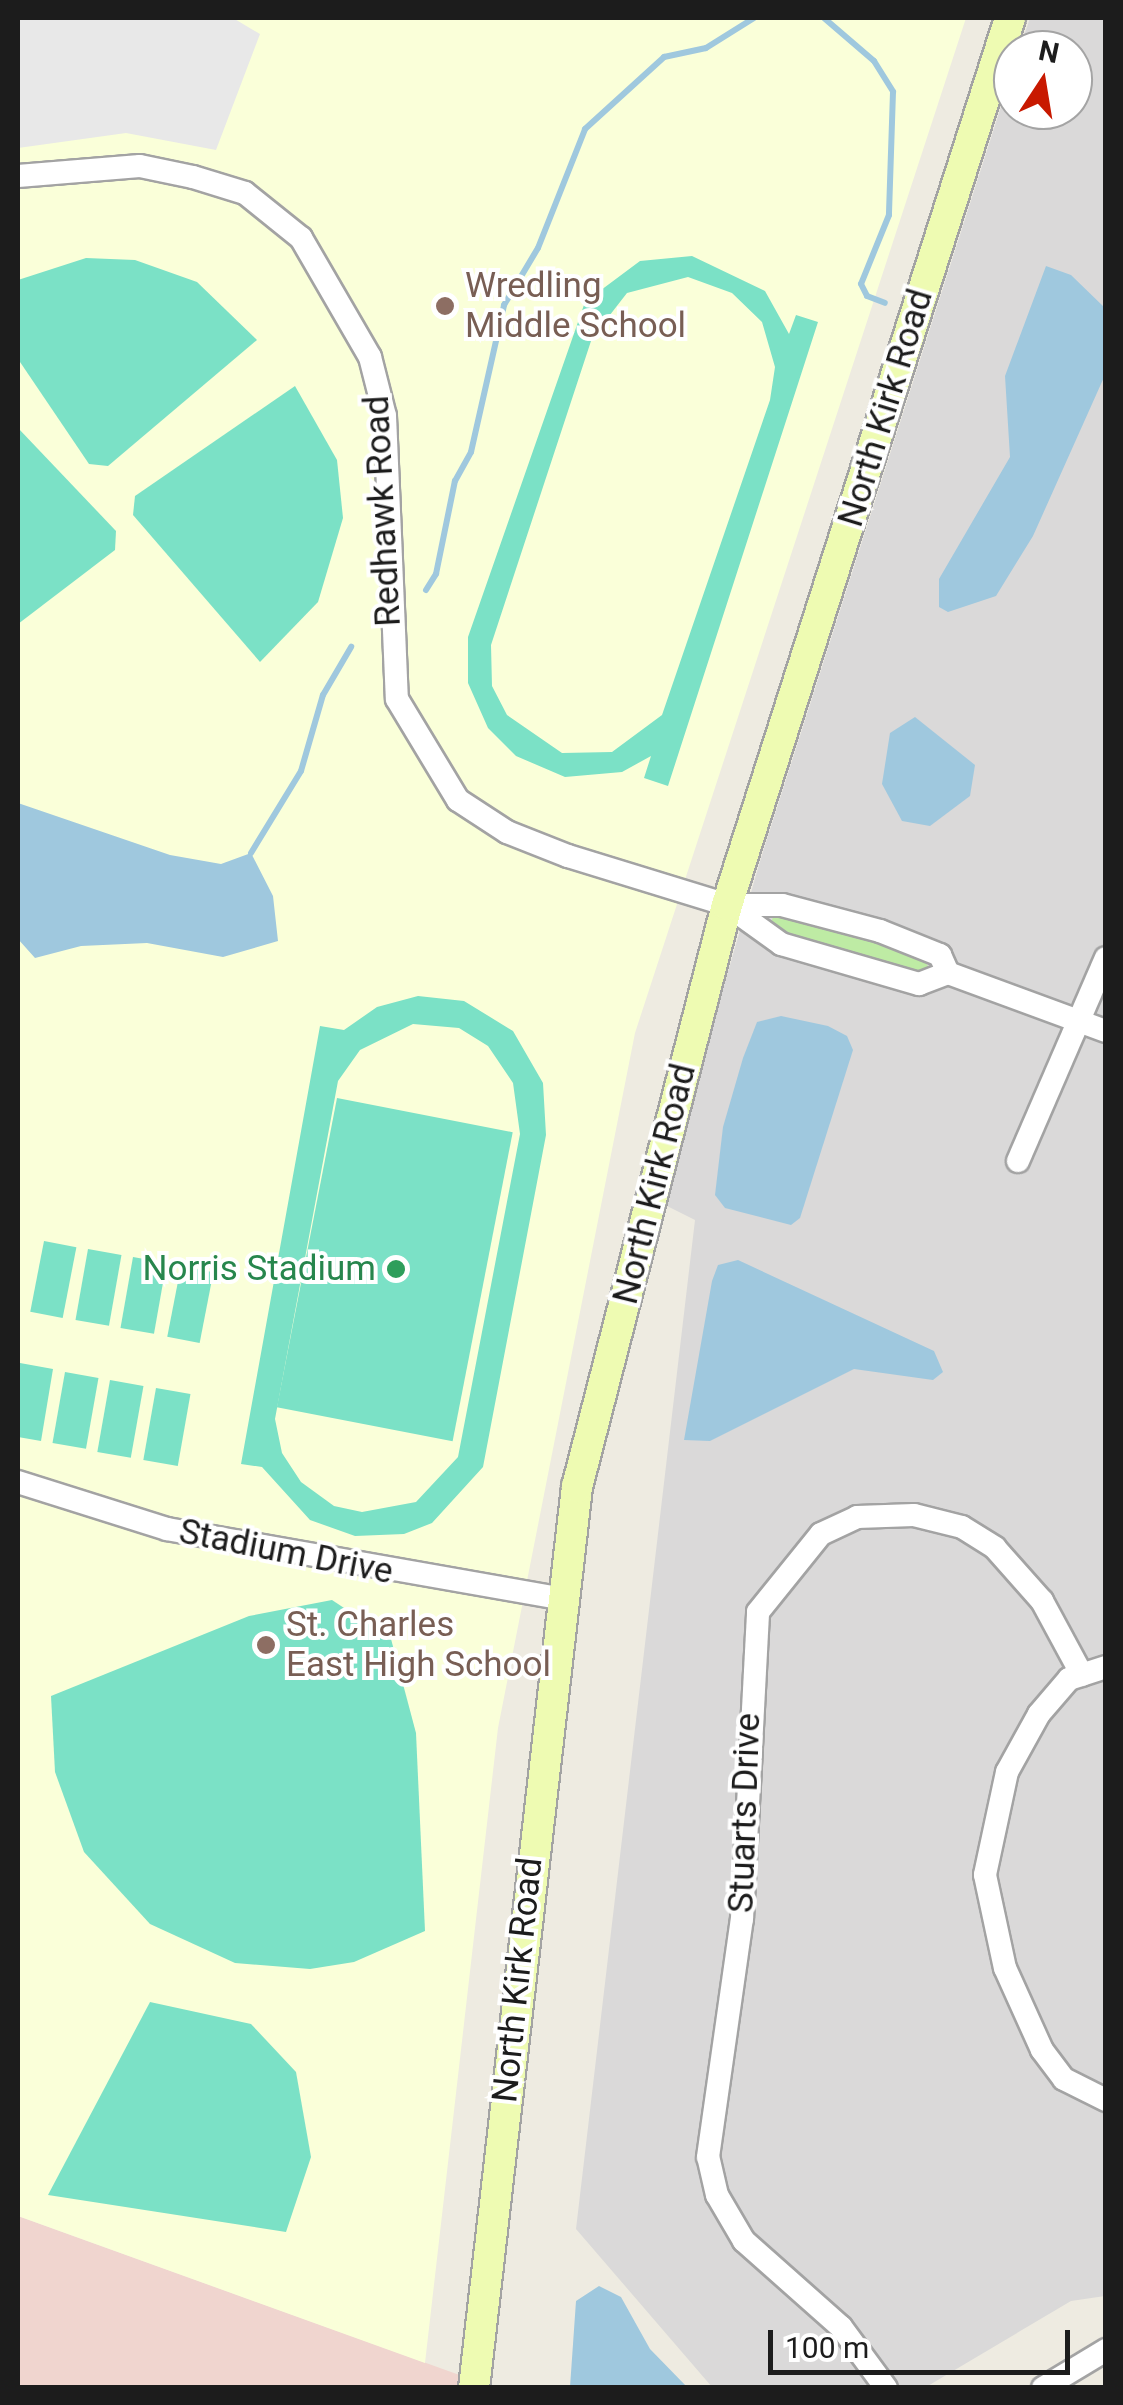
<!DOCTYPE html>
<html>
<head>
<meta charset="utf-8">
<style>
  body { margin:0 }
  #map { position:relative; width:1123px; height:2405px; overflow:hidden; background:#eeebe1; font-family:Roboto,sans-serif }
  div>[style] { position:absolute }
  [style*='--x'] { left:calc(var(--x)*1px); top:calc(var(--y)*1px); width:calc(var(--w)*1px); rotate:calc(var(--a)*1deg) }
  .residential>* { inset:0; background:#dad9d9 }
  .commercial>* { inset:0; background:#f0d5cf }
  .education>* { inset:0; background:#faffd9 }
  .grass>* { inset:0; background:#beeba4 }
  .pitch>* { inset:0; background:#7be1c6; transform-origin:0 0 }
  .parking>* { inset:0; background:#e8e8e8 }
  .water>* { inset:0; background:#9fc8de }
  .stream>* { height:6px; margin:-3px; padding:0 3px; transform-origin:3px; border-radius:3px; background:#9fc8de }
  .roads { filter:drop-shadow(2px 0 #a3a3a3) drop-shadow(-2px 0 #a3a3a3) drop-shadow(0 2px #a3a3a3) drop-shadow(0 -2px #a3a3a3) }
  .minor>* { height:22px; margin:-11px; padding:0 11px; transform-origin:11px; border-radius:11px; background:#fff }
  .secondary>* { height:30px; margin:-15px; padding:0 15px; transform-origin:15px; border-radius:15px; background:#eefbb2 }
  .dots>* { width:28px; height:28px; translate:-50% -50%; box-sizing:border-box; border:5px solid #fff; border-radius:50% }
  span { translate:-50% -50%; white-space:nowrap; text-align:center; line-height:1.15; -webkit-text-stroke:8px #fff; paint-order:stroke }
  .education-label { font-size:35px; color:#785e54 }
  .left { translate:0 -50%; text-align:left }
  .street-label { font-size:35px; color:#1c1c1c }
  .leisure-label { font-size:35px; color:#27864d }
  .right { translate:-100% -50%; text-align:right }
  .frame { position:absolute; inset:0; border:20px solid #1c1c1c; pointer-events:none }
  .north { position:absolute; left:993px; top:30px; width:100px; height:100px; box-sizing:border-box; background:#fff; border:2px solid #a4a4a4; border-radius:50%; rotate:12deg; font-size:28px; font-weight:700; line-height:40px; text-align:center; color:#1c1c1c }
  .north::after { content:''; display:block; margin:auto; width:35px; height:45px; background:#c81900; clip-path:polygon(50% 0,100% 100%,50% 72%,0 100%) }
  .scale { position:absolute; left:768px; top:2330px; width:302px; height:45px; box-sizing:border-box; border:5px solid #1c1c1c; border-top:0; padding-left:12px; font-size:30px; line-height:35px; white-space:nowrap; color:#1c1c1c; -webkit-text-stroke:8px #fff; paint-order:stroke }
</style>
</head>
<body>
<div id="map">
  <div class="residential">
    <i style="clip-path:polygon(1030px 18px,1105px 18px,1105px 2296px,1071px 2301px,926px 2387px,712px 2387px,576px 2229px,695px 1220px,661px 1203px,761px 858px,1013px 69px,1013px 110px,1073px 110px,1073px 50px,1019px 50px)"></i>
  </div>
  <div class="commercial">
    <i style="clip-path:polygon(18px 2216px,465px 2377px,464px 2387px,18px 2387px)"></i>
  </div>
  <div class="education">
    <i style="clip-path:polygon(18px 18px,966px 18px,635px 1033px,498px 1728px,425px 2363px,18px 2216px)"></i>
  </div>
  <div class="grass">
    <i style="clip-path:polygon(774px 913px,919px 954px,931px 970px,910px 971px,777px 932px,770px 927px)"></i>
  </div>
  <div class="pitch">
    <i style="clip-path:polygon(evenodd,692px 256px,765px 291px,789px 334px,796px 315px,818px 322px,668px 786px,644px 778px,651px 756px,622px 772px,565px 777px,516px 756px,488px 728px,468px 683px,468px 637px,585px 302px,640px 261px,692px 256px,688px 277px,732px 293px,762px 322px,775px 367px,770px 400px,662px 715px,612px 752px,562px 753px,507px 715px,492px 686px,491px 645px,592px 338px,627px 293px,688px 277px)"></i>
    <i style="clip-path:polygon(86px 258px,135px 260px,197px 282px,257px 340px,108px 466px,89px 464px,18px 359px,18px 280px)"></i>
    <i style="clip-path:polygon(295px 386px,337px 460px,343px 518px,318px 602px,260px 662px,133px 515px,135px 496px)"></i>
    <i style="clip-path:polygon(18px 428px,116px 531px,115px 550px,18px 624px)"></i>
    <i style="clip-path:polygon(evenodd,418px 996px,464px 1001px,513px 1031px,543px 1083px,546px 1135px,483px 1467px,432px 1523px,404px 1534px,355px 1536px,310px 1520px,262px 1467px,241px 1464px,320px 1026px,344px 1030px,377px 1007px,418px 996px,413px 1024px,459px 1028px,488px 1046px,513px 1083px,520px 1134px,458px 1457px,416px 1502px,362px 1512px,334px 1506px,301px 1482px,282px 1453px,275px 1419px,338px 1081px,360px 1050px,413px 1024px)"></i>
    <i style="left:337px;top:1098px;width:179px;height:315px;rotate:11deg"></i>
    <i style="left:44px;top:1241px;width:33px;height:72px;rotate:11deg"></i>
    <i style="left:88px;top:1249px;width:34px;height:72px;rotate:10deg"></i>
    <i style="left:133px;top:1257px;width:34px;height:72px;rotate:10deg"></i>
    <i style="left:181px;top:1266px;width:33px;height:72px;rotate:11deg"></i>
    <i style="clip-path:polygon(20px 1363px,53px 1369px,41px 1441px,18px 1437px)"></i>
    <i style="left:65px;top:1372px;width:34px;height:72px;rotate:10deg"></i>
    <i style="left:110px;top:1380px;width:34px;height:73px;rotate:10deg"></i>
    <i style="left:156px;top:1388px;width:35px;height:73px;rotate:10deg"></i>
    <i style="clip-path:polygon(332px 1600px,391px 1639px,416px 1733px,425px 1931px,354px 1962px,310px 1969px,235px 1963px,150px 1924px,84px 1852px,55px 1772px,51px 1696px,249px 1616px)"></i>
    <i style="clip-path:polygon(150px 2002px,251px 2024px,296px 2072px,311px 2157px,286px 2232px,48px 2195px)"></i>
  </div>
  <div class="parking">
    <i style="clip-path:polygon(18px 18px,233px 18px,260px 34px,216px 150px,126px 133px,18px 148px)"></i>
  </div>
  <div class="water">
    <i style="clip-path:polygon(1046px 266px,1071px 275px,1105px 308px,1105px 375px,1033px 536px,996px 596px,948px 612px,939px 607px,939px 579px,1010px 457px,1005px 376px)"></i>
    <i style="clip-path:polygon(915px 717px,975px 765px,970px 796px,930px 826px,902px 821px,882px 784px,890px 733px)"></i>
    <i style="clip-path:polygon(18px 803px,170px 855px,221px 864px,251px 853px,273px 896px,278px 941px,223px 957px,147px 943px,81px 946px,35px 958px,18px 939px)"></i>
    <i style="clip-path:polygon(781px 1016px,828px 1026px,847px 1036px,853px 1050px,800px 1218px,791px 1225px,725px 1208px,715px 1195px,723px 1127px,743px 1058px,757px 1022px)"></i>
    <i style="clip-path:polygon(738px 1260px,934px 1351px,943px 1372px,933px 1380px,854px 1369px,710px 1441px,684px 1440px,712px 1281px,718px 1265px)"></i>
    <i style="clip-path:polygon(599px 2286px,621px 2297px,650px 2349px,687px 2387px,570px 2387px,576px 2301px)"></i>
  </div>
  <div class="stream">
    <i style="--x:824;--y:18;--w:66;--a:40.7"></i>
    <i style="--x:874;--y:61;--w:36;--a:58"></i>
    <i style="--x:893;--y:92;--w:123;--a:91.9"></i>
    <i style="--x:889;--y:215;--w:74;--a:112.1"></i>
    <i style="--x:861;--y:284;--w:13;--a:63"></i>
    <i style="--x:867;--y:296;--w:19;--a:21"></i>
    <i style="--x:426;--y:590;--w:19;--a:-58"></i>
    <i style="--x:436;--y:574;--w:95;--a:-78.5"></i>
    <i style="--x:455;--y:481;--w:33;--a:-61"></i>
    <i style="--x:471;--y:452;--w:151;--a:-77.3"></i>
    <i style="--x:504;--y:305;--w:66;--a:-59.2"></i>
    <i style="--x:538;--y:248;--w:128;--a:-68.4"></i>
    <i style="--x:585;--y:129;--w:107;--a:-42.3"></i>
    <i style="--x:664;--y:57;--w:43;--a:-12.1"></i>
    <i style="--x:706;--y:48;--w:57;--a:-32"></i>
    <i style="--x:251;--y:853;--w:96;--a:-58.6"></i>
    <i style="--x:301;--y:771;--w:79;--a:-73.9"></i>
    <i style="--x:323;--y:695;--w:56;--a:-59.7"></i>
  </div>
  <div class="roads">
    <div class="minor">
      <i style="--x:18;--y:176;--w:122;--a:-4.7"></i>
      <i style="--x:140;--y:166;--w:54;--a:11.7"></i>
      <i style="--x:193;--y:177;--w:54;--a:17.1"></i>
      <i style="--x:245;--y:193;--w:72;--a:38.8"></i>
      <i style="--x:301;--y:238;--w:138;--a:59.9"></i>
      <i style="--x:370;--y:357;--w:61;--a:75.7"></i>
      <i style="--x:385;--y:416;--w:283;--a:87.6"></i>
      <i style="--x:397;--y:699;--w:118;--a:58.9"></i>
      <i style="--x:458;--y:800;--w:59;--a:33.1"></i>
      <i style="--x:507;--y:832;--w:66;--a:21.5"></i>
      <i style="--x:568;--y:856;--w:166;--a:17.1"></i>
      <i style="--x:727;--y:905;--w:55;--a:0"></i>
      <i style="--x:782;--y:905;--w:101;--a:14.9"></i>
      <i style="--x:880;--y:931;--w:65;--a:21.8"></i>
      <i style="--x:940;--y:955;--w:20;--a:66"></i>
      <i style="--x:948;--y:973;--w:168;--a:20.2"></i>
      <i style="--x:727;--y:905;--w:67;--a:35.8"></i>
      <i style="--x:781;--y:944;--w:144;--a:16.2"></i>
      <i style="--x:919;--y:984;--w:31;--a:-21"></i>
      <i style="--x:1018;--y:1161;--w:221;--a:-66.6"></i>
      <i style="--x:18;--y:1482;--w:156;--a:17.5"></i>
      <i style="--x:167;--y:1529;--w:398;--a:10"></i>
      <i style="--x:1106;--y:1667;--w:39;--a:162"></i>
      <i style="--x:1069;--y:1679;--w:46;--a:130.6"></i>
      <i style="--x:1039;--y:1714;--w:66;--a:118.9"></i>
      <i style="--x:1007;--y:1772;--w:105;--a:102.1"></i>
      <i style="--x:985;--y:1875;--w:95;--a:77.9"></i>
      <i style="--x:1005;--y:1968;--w:90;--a:65.7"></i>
      <i style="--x:1042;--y:2050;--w:36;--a:53"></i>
      <i style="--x:1064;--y:2079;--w:47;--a:26.6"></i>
      <i style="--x:886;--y:2388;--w:76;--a:-126.4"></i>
      <i style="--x:841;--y:2327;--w:130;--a:-138.4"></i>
      <i style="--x:744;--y:2241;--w:53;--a:-120.4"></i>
      <i style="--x:717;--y:2195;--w:39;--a:-103"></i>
      <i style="--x:708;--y:2157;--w:240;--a:-81.9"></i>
      <i style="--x:742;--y:1919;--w:307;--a:-87"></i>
      <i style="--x:758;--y:1612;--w:100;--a:-51.1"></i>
      <i style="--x:821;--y:1534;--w:40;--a:-25"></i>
      <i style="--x:857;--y:1517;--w:57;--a:-2"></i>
      <i style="--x:914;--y:1515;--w:49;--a:14"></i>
      <i style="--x:962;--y:1527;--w:39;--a:32"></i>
      <i style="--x:995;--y:1548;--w:71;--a:48.4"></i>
      <i style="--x:1042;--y:1601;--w:84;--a:61.6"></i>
      <i style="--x:1043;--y:2388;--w:74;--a:-31.1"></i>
    </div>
    <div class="secondary">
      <i style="--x:474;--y:2388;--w:907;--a:-83.48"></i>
      <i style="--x:577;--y:1487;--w:601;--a:-75.55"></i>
      <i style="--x:727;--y:905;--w:931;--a:-72.3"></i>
    </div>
  </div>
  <div class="dots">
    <i style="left:445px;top:306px;background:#8d6e63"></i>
    <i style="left:396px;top:1269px;background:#2e9e5b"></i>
    <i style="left:266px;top:1645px;background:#8d6e63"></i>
  </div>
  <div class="education-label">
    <span class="left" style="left:465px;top:306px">Wredling<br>Middle School</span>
    <span class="left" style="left:286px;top:1645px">St. Charles<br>East High School</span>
  </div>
  <div class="street-label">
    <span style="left:886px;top:408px;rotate:-73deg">North Kirk Road</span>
    <span style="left:383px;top:511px;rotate:-93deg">Redhawk Road</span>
    <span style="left:655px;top:1184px;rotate:-76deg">North Kirk Road</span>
    <span style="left:286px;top:1552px;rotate:11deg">Stadium Drive</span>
    <span style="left:745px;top:1813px;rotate:-88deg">Stuarts Drive</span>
    <span style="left:518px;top:1980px;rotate:-84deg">North Kirk Road</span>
  </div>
  <div class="leisure-label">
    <span class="right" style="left:376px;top:1269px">Norris Stadium</span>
  </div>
  <div class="frame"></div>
  <div class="north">N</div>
  <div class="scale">100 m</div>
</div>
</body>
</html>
